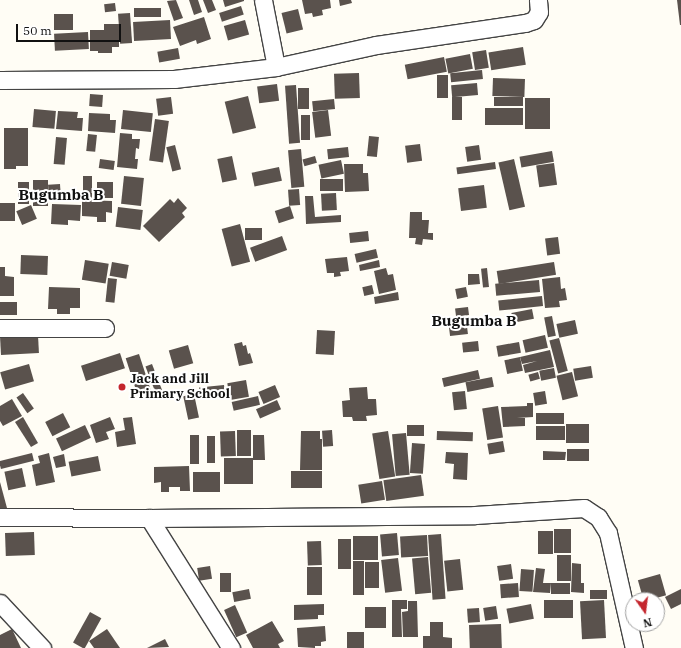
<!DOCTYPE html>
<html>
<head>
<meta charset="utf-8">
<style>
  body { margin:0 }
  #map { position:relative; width:681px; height:648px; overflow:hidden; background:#fffdf5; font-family:"IBM Plex Serif",serif }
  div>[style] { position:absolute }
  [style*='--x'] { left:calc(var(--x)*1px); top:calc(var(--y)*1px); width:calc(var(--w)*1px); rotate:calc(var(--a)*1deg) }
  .building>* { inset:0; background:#5a524d; transform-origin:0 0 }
  .roads { filter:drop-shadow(1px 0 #444) drop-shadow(-1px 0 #444) drop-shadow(0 1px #444) drop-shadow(0 -1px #444) }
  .minor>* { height:17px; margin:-8.5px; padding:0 8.5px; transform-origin:8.5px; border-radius:8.5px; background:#fff }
  .dots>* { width:11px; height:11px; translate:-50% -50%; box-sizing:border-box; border:2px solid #fff; border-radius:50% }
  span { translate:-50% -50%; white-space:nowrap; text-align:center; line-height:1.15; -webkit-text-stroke:4px #fff; paint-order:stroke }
  .poi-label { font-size:13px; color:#111; font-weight:700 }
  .left { translate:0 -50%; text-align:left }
  .quarter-label { font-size:15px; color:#111; font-weight:700 }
  .north { position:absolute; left:625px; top:592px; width:40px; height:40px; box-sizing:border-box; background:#fff; border:1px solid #a0a0a0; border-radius:50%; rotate:166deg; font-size:11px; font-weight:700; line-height:16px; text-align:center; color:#111 }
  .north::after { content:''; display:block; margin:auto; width:14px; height:18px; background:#c4262e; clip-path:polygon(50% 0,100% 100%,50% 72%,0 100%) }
  .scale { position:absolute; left:16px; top:24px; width:105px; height:18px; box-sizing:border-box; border:2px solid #111; border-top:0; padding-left:5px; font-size:12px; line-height:14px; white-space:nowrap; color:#111; -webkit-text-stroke:3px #fff; paint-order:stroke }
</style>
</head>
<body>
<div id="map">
  <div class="building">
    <i style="clip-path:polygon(176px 0,183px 18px,174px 21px,167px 1px)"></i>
    <i style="clip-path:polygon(189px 0,198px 0,202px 12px,194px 15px)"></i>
    <i style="clip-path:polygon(203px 0,212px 0,216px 10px,208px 13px)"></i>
    <i style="clip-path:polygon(223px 0,244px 0,244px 1px,225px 7px)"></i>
    <i style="clip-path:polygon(302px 0,330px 0,331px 8px,322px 10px,323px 15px,313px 17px,312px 13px,305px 14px)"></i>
    <i style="clip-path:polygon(339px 0,351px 0,352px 3px,340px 6px)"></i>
    <i style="clip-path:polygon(677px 0,681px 0,681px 25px,680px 25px)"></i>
    <i style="left:115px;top:3px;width:8px;height:11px;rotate:83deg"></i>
    <i style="left:241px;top:6px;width:9px;height:23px;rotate:72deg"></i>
    <i style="left:161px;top:8px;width:9px;height:27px;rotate:90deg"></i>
    <i style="left:298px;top:9px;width:21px;height:17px;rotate:76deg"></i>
    <i style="left:130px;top:13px;width:30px;height:12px;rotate:86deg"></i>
    <i style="left:54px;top:14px;width:19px;height:16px"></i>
    <i style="clip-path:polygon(204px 17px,211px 39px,197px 44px,196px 40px,180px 46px,173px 27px)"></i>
    <i style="left:170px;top:20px;width:19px;height:37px;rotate:87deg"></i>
    <i style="left:245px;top:20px;width:15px;height:22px;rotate:74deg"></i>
    <i style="clip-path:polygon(104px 24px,119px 24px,119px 47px,112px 47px,112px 53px,98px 53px,98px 51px,90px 51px,90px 30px,104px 30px)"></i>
    <i style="left:88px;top:32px;width:17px;height:34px;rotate:87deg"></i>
    <i style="left:523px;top:47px;width:18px;height:35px;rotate:81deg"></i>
    <i style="left:178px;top:48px;width:11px;height:21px;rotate:80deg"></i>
    <i style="left:486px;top:50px;width:18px;height:14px;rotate:81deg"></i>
    <i style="left:470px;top:54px;width:15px;height:25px;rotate:79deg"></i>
    <i style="left:444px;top:57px;width:15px;height:40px;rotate:79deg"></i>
    <i style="left:482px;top:70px;width:9px;height:32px;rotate:84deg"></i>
    <i style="left:359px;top:73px;width:25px;height:25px;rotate:88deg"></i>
    <i style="left:437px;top:75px;width:11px;height:23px"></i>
    <i style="left:493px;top:78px;width:32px;height:18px;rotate:2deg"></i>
    <i style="left:477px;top:83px;width:12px;height:26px;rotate:85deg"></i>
    <i style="left:277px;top:84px;width:17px;height:20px;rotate:83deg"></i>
    <i style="left:296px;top:85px;width:58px;height:11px;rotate:86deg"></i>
    <i style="left:298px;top:88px;width:11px;height:21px"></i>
    <i style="left:90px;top:94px;width:13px;height:12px;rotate:4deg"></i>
    <i style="left:248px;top:96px;width:33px;height:24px;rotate:76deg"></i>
    <i style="left:171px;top:97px;width:17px;height:15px;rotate:83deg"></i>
    <i style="left:452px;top:97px;width:10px;height:23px"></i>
    <i style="left:523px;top:97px;width:9px;height:29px;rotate:90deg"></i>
    <i style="left:550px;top:98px;width:31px;height:25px;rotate:90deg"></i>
    <i style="left:334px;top:99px;width:10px;height:22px;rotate:84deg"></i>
    <i style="left:485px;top:108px;width:38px;height:17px"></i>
    <i style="left:34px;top:109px;width:22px;height:18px;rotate:5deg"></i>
    <i style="left:123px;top:110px;width:30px;height:19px;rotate:6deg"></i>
    <i style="left:328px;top:110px;width:26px;height:16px;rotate:83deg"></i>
    <i style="clip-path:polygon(58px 111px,78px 112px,77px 118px,83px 118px,82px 131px,56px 129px)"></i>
    <i style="clip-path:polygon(89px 113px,110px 114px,110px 120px,116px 120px,115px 133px,88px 131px)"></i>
    <i style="left:301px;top:115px;width:9px;height:25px"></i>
    <i style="left:155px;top:119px;width:14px;height:42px;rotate:8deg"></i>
    <i style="clip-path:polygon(4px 128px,28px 128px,28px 166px,16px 166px,16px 169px,4px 169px)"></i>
    <i style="clip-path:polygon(120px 133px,132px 134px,132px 139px,140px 139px,139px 149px,136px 148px,135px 159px,138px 159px,137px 169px,117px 167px)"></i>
    <i style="left:88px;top:134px;width:9px;height:17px;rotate:6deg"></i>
    <i style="left:369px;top:136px;width:10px;height:20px;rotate:6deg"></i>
    <i style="left:56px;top:137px;width:11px;height:27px;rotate:5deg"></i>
    <i style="left:420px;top:144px;width:17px;height:15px;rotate:83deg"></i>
    <i style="left:175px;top:145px;width:25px;height:9px;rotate:76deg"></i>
    <i style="left:479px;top:145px;width:15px;height:14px;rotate:82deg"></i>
    <i style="left:348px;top:147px;width:10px;height:21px;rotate:84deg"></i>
    <i style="left:301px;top:149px;width:38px;height:13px;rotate:85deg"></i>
    <i style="left:552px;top:151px;width:11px;height:33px;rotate:80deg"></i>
    <i style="left:232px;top:156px;width:24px;height:15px;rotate:78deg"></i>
    <i style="left:315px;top:156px;width:7px;height:13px;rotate:74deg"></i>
    <i style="left:100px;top:159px;width:15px;height:9px;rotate:8deg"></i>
    <i style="left:514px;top:159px;width:49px;height:16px;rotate:77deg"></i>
    <i style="left:341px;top:160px;width:14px;height:23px;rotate:78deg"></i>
    <i style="left:495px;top:162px;width:7px;height:39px;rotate:82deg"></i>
    <i style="left:554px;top:163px;width:22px;height:18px;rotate:82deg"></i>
    <i style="clip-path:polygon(344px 164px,363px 164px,363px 173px,368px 173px,369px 191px,345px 192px)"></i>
    <i style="left:279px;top:167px;width:14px;height:28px;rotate:78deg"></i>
    <i style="left:83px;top:176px;width:9px;height:22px"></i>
    <i style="left:124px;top:176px;width:20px;height:28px;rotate:6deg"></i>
    <i style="left:343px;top:179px;width:12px;height:23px;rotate:90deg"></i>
    <i style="left:33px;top:180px;width:15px;height:26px"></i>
    <i style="left:18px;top:182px;width:11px;height:22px"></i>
    <i style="left:97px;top:182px;width:16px;height:16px"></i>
    <i style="left:60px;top:184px;width:16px;height:12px;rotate:86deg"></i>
    <i style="left:484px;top:185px;width:23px;height:26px;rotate:83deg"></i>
    <i style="left:299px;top:189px;width:16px;height:11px;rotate:86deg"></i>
    <i style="left:336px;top:193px;width:17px;height:15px;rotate:87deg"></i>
    <i style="clip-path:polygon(305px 196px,313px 196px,315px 217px,341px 215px,341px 222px,306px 224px)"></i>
    <i style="clip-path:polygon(178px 198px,187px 208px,182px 213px,185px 217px,159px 242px,143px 226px,170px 199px,174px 203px)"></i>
    <i style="clip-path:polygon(82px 200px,112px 201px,112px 213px,106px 212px,106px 222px,97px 222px,97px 217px,82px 216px)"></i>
    <i style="left:0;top:203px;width:15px;height:18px"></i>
    <i style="clip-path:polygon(52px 204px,81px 205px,80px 221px,68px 220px,68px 225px,51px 224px)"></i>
    <i style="left:31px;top:205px;width:15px;height:16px;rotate:67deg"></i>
    <i style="left:290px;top:206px;width:13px;height:16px;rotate:72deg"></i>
    <i style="left:118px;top:207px;width:25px;height:20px;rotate:7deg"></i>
    <i style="clip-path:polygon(410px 212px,422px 212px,422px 220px,429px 220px,428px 233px,433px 233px,433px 240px,423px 239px,422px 245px,415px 244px,416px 238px,409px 238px)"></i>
    <i style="left:240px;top:224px;width:39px;height:19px;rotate:75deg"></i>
    <i style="left:245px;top:228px;width:17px;height:12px"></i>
    <i style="left:368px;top:231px;width:10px;height:19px;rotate:84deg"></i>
    <i style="left:282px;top:236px;width:15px;height:34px;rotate:70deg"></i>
    <i style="left:558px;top:237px;width:17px;height:13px;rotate:83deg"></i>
    <i style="left:376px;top:249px;width:9px;height:22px;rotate:77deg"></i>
    <i style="left:21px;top:255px;width:27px;height:19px;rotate:2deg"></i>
    <i style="clip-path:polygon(347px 257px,349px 271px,340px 272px,341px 276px,334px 277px,334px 273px,327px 273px,325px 259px)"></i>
    <i style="left:85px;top:260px;width:24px;height:20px;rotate:9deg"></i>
    <i style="clip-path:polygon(379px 260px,380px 267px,360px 271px,359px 265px)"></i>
    <i style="left:112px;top:262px;width:17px;height:14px;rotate:10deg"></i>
    <i style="left:554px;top:262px;width:13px;height:58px;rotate:81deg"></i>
    <i style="clip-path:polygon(0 267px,5px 267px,5px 276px,14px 277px,14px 296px,0 296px)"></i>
    <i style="clip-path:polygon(386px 268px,388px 275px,393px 274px,396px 290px,379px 294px,374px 271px)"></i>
    <i style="left:487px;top:268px;width:19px;height:6px;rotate:84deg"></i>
    <i style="clip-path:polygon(468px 274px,479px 274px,480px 284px,468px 285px)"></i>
    <i style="clip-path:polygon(560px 277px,561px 289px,565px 288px,567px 300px,559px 301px,560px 307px,545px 308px,542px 279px)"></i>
    <i style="left:108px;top:278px;width:9px;height:24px;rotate:6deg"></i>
    <i style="left:539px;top:280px;width:12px;height:44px;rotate:85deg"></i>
    <i style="left:372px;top:285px;width:9px;height:10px;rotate:77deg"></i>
    <i style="clip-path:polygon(49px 287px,80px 288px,80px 308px,70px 308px,70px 314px,57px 314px,57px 309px,48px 309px)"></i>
    <i style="left:466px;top:287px;width:10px;height:11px;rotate:79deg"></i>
    <i style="clip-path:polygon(398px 292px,399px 300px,375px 304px,374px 297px)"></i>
    <i style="left:542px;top:296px;width:10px;height:44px;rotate:84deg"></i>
    <i style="left:0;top:302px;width:17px;height:13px"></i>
    <i style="left:468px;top:307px;width:8px;height:13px;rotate:83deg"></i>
    <i style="left:532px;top:309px;width:10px;height:21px;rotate:79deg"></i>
    <i style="left:552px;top:316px;width:20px;height:8px;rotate:79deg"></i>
    <i style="left:466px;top:318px;width:16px;height:18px;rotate:83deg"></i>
    <i style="left:575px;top:320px;width:14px;height:19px;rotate:78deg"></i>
    <i style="left:317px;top:330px;width:18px;height:24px;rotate:3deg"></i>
    <i style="left:38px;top:335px;width:18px;height:38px;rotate:87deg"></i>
    <i style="left:545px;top:335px;width:13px;height:23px;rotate:77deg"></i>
    <i style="left:559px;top:338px;width:34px;height:10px;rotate:75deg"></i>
    <i style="left:478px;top:341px;width:10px;height:16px;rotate:84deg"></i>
    <i style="clip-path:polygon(242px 342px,243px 346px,246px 345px,248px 354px,250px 353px,253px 363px,239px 366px,234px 344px)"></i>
    <i style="left:519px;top:342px;width:11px;height:23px;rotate:80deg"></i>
    <i style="left:188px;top:345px;width:19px;height:20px;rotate:74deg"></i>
    <i style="clip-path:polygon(550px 350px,554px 367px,525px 373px,523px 365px,537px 361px,522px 364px,520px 357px)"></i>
    <i style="left:120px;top:353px;width:16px;height:41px;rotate:72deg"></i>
    <i style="left:139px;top:354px;width:41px;height:14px;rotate:72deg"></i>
    <i style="left:520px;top:357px;width:14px;height:16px;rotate:78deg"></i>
    <i style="left:29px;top:364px;width:18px;height:30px;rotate:74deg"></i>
    <i style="left:152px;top:364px;width:36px;height:7px;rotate:69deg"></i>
    <i style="left:591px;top:366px;width:12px;height:18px;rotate:81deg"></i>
    <i style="left:554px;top:368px;width:10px;height:15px;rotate:79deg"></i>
    <i style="left:478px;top:370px;width:9px;height:37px;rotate:77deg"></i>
    <i style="left:538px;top:372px;width:7px;height:10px;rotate:74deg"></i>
    <i style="left:572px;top:372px;width:25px;height:16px;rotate:76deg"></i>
    <i style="left:492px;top:377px;width:10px;height:27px;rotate:79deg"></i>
    <i style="left:246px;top:380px;width:17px;height:19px;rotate:80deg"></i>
    <i style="left:224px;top:385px;width:9px;height:25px;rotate:84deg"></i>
    <i style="left:275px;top:385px;width:13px;height:18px;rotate:67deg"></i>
    <i style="clip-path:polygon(367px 387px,368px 399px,376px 399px,377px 415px,366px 416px,367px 421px,353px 421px,352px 417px,343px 417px,342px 401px,350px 400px,349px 388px)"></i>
    <i style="left:465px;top:391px;width:18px;height:13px;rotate:84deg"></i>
    <i style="left:545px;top:391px;width:13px;height:12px;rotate:81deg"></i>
    <i style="left:23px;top:393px;width:19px;height:8px;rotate:55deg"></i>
    <i style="left:194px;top:394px;width:24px;height:11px;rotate:78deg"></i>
    <i style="left:258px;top:396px;width:9px;height:27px;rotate:77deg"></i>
    <i style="clip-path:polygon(12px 399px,22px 416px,3px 426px,0 421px,0 406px)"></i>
    <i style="left:277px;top:400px;width:10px;height:23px;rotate:66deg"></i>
    <i style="clip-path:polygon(527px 403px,533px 403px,533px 417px,517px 418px,525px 418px,525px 426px,503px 427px,501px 407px,527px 406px)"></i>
    <i style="left:498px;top:406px;width:32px;height:16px;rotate:81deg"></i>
    <i style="left:63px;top:413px;width:16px;height:20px;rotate:63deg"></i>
    <i style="left:564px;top:413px;width:11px;height:28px;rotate:90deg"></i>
    <i style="clip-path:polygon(23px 417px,38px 443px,31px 447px,15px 422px)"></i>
    <i style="clip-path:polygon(110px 417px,115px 429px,106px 432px,109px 439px,96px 443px,90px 425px)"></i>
    <i style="clip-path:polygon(132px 417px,136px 444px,117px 447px,115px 432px,125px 430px,123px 418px)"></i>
    <i style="left:566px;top:424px;width:23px;height:19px"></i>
    <i style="left:85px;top:425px;width:14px;height:32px;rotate:65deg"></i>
    <i style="left:407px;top:425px;width:17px;height:11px"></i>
    <i style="left:565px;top:426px;width:14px;height:29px;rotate:90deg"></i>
    <i style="left:237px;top:430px;width:14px;height:26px"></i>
    <i style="left:332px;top:430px;width:16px;height:10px;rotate:86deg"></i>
    <i style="left:235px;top:431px;width:25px;height:15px;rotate:88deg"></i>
    <i style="clip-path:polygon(301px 431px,320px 431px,320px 439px,322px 439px,322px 470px,300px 470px)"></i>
    <i style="left:388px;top:431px;width:46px;height:16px;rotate:81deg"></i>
    <i style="left:437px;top:431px;width:36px;height:9px;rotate:2deg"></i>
    <i style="left:406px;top:433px;width:42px;height:14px;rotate:85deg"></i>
    <i style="left:190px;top:435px;width:9px;height:29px"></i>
    <i style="clip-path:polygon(253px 435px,264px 435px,265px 460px,253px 460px,253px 484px,224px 484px,224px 458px,253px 458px)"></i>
    <i style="left:207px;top:436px;width:8px;height:27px"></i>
    <i style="left:503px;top:441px;width:11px;height:16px;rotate:80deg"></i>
    <i style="left:412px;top:443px;width:13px;height:30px;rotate:4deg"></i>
    <i style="left:589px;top:449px;width:12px;height:22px;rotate:90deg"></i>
    <i style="clip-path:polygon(543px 451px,566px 452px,565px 460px,543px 460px)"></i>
    <i style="clip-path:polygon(446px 452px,468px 453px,467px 480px,453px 479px,454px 464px,445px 463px)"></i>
    <i style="left:32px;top:453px;width:8px;height:34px;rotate:76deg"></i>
    <i style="clip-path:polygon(49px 453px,55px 482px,36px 486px,32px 465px,40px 463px,38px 456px)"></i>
    <i style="clip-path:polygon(64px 454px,66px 466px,56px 468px,53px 457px)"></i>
    <i style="left:98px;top:456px;width:15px;height:30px;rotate:79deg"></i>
    <i style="clip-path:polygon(189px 466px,190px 491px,180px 491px,180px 487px,169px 487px,169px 492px,161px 492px,161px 482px,154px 483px,154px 467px)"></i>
    <i style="left:22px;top:468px;width:19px;height:18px;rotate:78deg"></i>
    <i style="left:291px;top:471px;width:31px;height:17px"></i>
    <i style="left:193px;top:472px;width:27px;height:20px"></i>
    <i style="left:421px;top:475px;width:21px;height:38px;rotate:82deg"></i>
    <i style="left:382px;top:481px;width:19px;height:24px;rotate:81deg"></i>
    <i style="clip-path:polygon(0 482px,7px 508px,0 510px)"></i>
    <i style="left:571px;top:529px;width:24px;height:17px;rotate:90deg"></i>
    <i style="left:538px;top:531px;width:15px;height:23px"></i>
    <i style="left:34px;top:532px;width:23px;height:29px;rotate:88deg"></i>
    <i style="left:397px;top:533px;width:22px;height:17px;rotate:85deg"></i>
    <i style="left:441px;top:534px;width:65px;height:13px;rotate:86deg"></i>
    <i style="left:427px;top:535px;width:21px;height:27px;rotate:87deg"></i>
    <i style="left:353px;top:536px;width:25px;height:24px"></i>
    <i style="left:338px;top:539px;width:13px;height:30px"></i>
    <i style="left:321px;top:541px;width:24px;height:14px;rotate:88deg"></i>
    <i style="left:557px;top:555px;width:14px;height:26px"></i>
    <i style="left:428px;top:557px;width:36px;height:16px;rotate:85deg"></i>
    <i style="left:398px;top:558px;width:33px;height:17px;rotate:83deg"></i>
    <i style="left:460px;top:559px;width:31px;height:16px;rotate:84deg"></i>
    <i style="left:353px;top:561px;width:11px;height:34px"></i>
    <i style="left:365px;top:562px;width:14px;height:26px"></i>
    <i style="clip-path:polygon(572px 563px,581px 564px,581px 583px,584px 583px,584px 593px,571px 592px)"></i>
    <i style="left:511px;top:564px;width:15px;height:14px;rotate:82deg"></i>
    <i style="left:210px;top:566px;width:13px;height:13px;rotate:81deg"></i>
    <i style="left:307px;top:567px;width:15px;height:28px"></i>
    <i style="clip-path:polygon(536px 568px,545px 569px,543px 583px,551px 583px,550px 593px,533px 592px)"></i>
    <i style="left:521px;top:569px;width:13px;height:22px;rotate:4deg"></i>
    <i style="left:220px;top:573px;width:11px;height:19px"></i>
    <i style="left:660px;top:574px;width:22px;height:23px;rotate:74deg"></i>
    <i style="left:518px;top:583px;width:14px;height:18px;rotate:86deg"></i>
    <i style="left:551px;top:583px;width:19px;height:11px"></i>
    <i style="left:249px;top:589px;width:10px;height:17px;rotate:79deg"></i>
    <i style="clip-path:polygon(681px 589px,681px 604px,671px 609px,665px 597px)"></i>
    <i style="left:607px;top:590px;width:9px;height:17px;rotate:90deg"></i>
    <i style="clip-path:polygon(392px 600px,407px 600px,407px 609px,401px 609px,402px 637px,392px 637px)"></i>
    <i style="left:573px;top:600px;width:18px;height:29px;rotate:90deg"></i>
    <i style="left:604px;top:600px;width:38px;height:24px;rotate:87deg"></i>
    <i style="clip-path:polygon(408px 601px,417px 601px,418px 637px,403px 637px,402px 612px,408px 611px)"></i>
    <i style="clip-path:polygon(324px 604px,324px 615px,318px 615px,318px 619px,294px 620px,294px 605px)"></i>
    <i style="left:531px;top:604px;width:15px;height:25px;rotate:79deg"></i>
    <i style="left:235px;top:605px;width:30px;height:12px;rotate:66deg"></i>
    <i style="left:496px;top:606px;width:13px;height:13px;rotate:81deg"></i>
    <i style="left:365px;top:607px;width:21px;height:21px"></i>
    <i style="left:479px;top:608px;width:14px;height:12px;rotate:86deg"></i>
    <i style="left:90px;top:612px;width:13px;height:35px;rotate:29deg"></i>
    <i style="clip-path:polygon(272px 621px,284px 641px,278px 644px,280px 648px,253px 648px,246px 635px)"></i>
    <i style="clip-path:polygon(430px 622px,443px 622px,443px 637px,452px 638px,452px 648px,423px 648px,423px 636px,430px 636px)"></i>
    <i style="left:501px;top:624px;width:24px;height:32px;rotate:88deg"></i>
    <i style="clip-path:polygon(325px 626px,326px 641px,321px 642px,321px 646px,315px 646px,315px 648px,298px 647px,297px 628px)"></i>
    <i style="clip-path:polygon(12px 629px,21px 648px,0 648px,0 635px)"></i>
    <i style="clip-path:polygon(107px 629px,120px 648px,94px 648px,89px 641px)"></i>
    <i style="left:347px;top:632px;width:17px;height:16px"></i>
    <i style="clip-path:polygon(165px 639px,169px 647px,147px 648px)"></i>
  </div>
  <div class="roads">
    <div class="minor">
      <i style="--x:263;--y:0;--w:68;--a:79"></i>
      <i style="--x:0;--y:80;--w:174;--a:-0.3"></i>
      <i style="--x:174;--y:79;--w:103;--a:-6.7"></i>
      <i style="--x:276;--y:67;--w:102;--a:-12.4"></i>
      <i style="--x:376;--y:45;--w:151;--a:-8.4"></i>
      <i style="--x:525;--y:23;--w:9;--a:-18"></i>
      <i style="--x:534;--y:20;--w:9;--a:-58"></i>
      <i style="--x:539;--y:12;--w:12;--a:-95"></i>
      <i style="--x:0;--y:328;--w:105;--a:0"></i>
      <i style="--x:0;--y:517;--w:149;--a:0.4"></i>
      <i style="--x:149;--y:518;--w:154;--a:57.8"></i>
      <i style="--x:149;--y:518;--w:326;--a:-0.5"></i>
      <i style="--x:475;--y:515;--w:109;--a:-3.7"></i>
      <i style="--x:584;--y:508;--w:17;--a:33"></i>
      <i style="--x:598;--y:517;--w:19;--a:58"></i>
      <i style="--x:608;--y:533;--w:118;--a:77.3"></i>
      <i style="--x:0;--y:603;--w:62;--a:47"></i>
    </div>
  </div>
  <div class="dots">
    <i style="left:122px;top:387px;background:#c4262e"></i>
  </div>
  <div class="poi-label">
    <span class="left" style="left:130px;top:387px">Jack and Jill<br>Primary School</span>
  </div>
  <div class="quarter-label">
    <span style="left:61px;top:195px">Bugumba B</span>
    <span style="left:474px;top:321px">Bugumba B</span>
  </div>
  <div class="north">N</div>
  <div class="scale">50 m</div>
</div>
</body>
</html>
